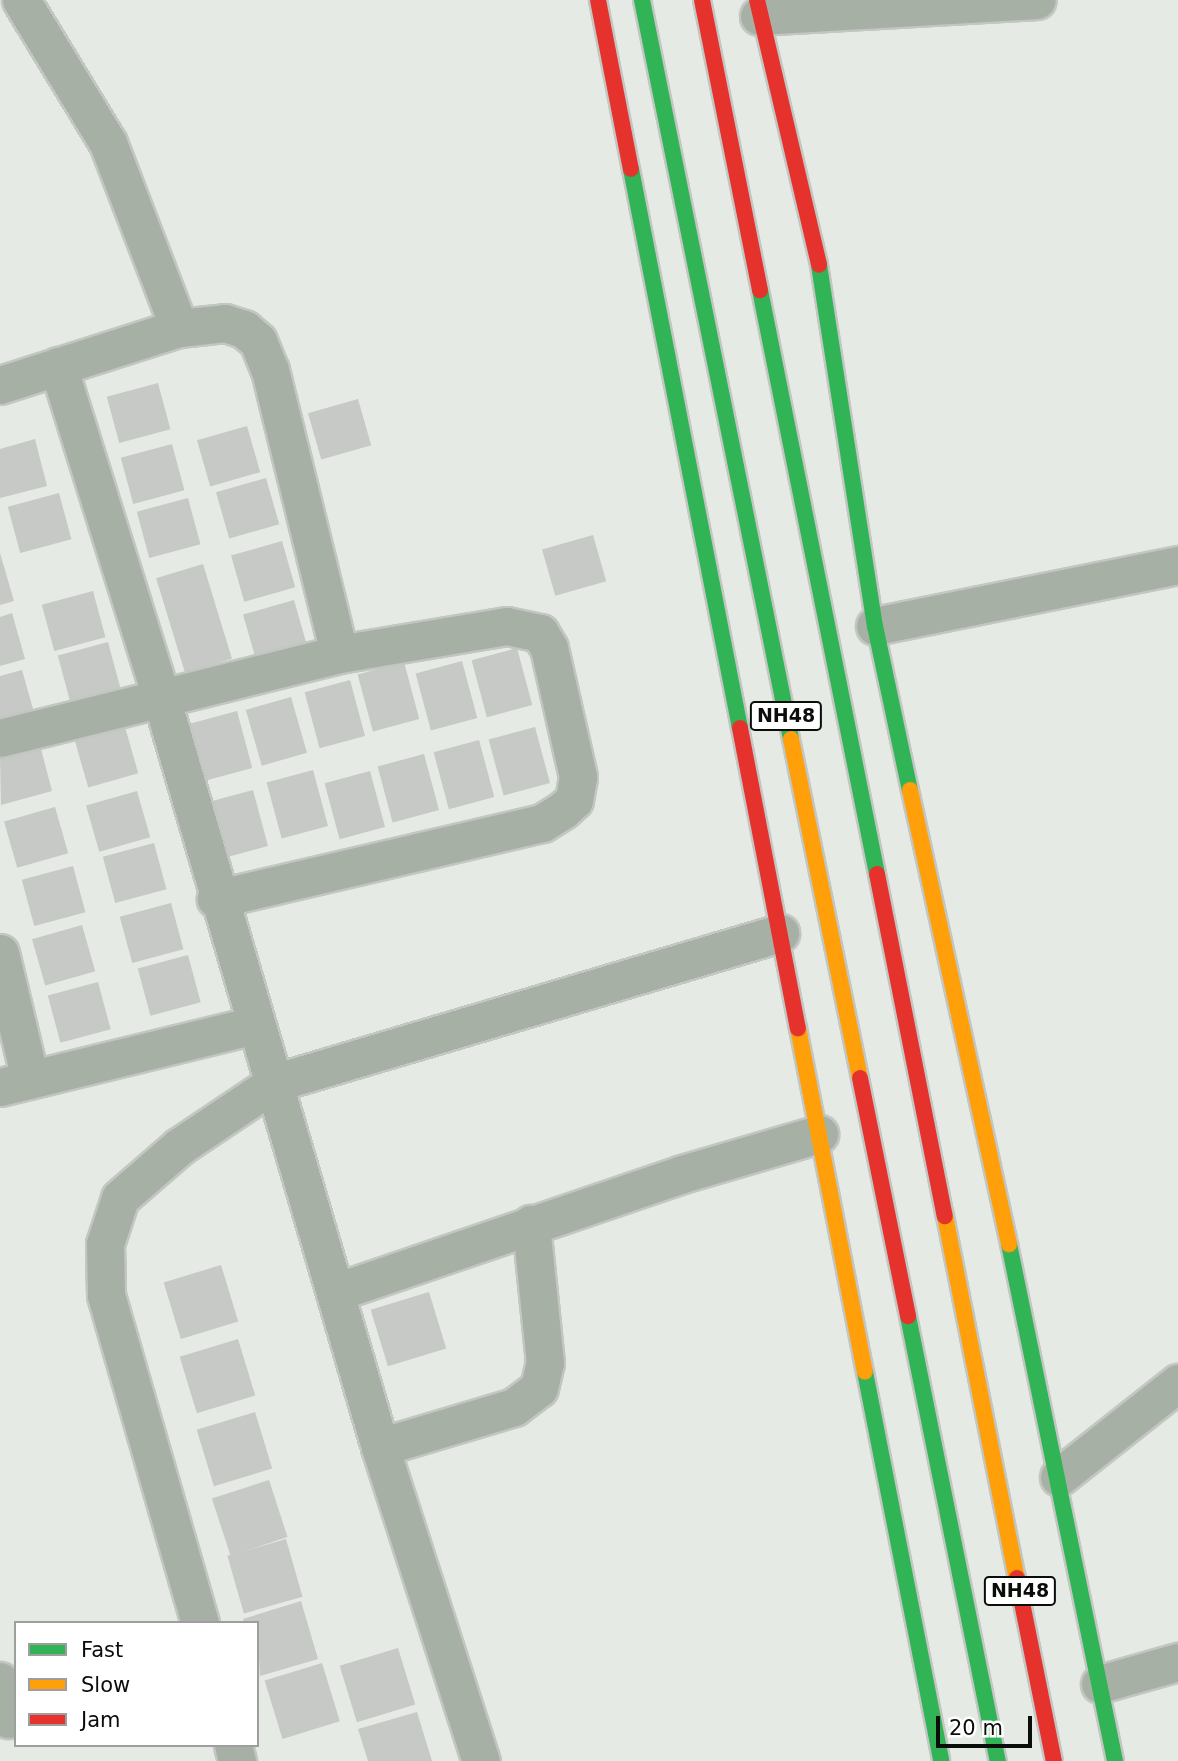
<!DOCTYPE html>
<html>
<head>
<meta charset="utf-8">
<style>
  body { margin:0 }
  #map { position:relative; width:1178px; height:1761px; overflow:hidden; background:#e5eae4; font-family:"DejaVu Sans",sans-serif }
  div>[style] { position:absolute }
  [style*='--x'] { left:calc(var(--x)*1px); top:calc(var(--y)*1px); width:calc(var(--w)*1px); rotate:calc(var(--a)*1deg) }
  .building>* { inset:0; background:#c6c9c5; transform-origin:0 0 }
  .roads { filter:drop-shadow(2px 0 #c3c6c2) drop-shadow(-2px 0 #c3c6c2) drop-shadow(0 2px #c3c6c2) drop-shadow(0 -2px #c3c6c2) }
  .street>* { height:37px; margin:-18.5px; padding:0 18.5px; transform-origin:18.5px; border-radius:18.5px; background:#a6b0a4 }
  .fast>* { height:16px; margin:-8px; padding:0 8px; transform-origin:8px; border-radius:8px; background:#30b455 }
  .slow>* { height:16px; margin:-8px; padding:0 8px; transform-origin:8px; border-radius:8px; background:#ff9f0a }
  .jam>* { height:16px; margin:-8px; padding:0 8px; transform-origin:8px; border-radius:8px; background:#e5322d }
  span { translate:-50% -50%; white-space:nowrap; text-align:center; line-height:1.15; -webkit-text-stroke:7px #fff; paint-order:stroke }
  .shield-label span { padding:2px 5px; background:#fff; border:2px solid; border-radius:5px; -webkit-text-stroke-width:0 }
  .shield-label { font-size:19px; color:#0a0d09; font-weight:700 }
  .legend { position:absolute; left:14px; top:1621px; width:245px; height:126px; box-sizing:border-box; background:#fff; border:2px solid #9d9e9d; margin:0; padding:9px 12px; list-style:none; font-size:21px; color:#0a0d09 }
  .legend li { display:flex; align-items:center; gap:14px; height:35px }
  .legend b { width:35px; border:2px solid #9d9e9d }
  .scale { position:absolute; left:936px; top:1716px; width:96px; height:32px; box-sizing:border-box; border:4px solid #0a0d09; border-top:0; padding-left:9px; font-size:21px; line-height:24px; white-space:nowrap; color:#0a0d09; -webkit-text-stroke:5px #fff; paint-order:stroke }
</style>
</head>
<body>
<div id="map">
  <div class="building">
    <i style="left:158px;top:383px;width:48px;height:53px;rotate:75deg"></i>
    <i style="left:358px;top:399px;width:48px;height:52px;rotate:74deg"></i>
    <i style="left:247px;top:426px;width:48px;height:52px;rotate:74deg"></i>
    <i style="clip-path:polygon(35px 439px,47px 486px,0 498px,0 449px)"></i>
    <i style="left:172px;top:444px;width:48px;height:53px;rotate:75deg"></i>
    <i style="left:266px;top:478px;width:48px;height:52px;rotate:74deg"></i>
    <i style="left:59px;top:493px;width:48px;height:53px;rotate:75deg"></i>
    <i style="left:188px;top:498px;width:48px;height:53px;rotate:75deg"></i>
    <i style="left:593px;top:535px;width:48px;height:53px;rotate:74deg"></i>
    <i style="left:282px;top:541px;width:48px;height:53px;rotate:74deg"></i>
    <i style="clip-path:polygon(0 553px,14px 601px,0 605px)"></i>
    <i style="left:203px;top:564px;width:99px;height:49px;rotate:73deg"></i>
    <i style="left:93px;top:591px;width:48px;height:53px;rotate:75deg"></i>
    <i style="left:294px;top:600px;width:48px;height:53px;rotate:74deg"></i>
    <i style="clip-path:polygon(12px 613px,25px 659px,0 666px,0 617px)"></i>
    <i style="left:108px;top:642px;width:49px;height:52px;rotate:75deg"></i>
    <i style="left:517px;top:648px;width:59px;height:47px;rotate:75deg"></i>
    <i style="left:462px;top:661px;width:59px;height:48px;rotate:75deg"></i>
    <i style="left:404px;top:662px;width:59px;height:48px;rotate:75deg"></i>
    <i style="clip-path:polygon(22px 670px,35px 716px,0 726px,0 676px)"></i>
    <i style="left:350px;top:680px;width:58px;height:47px;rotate:75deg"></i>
    <i style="left:291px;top:697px;width:58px;height:47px;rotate:74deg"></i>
    <i style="left:237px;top:711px;width:59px;height:48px;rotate:75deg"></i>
    <i style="left:125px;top:727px;width:48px;height:52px;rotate:74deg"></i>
    <i style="left:535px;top:727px;width:58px;height:48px;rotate:75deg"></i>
    <i style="left:479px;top:740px;width:59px;height:47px;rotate:75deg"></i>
    <i style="clip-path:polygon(40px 745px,52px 791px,1px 805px,0 756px)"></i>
    <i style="left:424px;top:754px;width:58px;height:48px;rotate:75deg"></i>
    <i style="left:313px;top:770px;width:58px;height:48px;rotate:75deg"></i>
    <i style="left:370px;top:771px;width:58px;height:47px;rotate:75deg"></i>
    <i style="left:253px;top:790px;width:58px;height:48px;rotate:75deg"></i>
    <i style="left:137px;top:791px;width:48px;height:53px;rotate:74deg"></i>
    <i style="left:55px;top:807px;width:48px;height:53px;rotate:74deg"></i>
    <i style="left:154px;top:843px;width:48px;height:53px;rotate:75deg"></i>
    <i style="left:73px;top:866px;width:48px;height:53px;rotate:75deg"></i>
    <i style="left:171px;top:903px;width:48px;height:53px;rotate:75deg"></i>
    <i style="left:82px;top:925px;width:48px;height:52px;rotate:74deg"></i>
    <i style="left:188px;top:955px;width:49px;height:52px;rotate:75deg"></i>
    <i style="left:98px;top:982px;width:49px;height:52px;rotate:75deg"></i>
    <i style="left:221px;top:1265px;width:59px;height:60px;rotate:73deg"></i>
    <i style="left:429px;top:1292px;width:59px;height:61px;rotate:73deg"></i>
    <i style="left:238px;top:1339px;width:59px;height:61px;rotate:73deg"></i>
    <i style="left:255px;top:1412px;width:59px;height:61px;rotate:73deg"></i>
    <i style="left:269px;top:1480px;width:60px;height:60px;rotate:72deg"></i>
    <i style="left:286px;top:1539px;width:60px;height:61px;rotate:74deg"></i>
    <i style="clip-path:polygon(301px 1601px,318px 1659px,260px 1676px,257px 1623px,244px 1623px,243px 1619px)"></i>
    <i style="left:398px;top:1648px;width:59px;height:61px;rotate:73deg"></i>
    <i style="left:322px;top:1663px;width:61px;height:60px;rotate:73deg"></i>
    <i style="clip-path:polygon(417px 1712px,432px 1761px,368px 1761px,358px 1729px)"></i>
  </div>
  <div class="roads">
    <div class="street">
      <i style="--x:21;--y:0;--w:167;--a:58.7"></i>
      <i style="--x:108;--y:143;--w:198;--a:69"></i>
      <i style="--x:759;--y:16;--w:278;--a:-3.3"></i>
      <i style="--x:58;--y:366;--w:347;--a:72.7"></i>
      <i style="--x:161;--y:697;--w:781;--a:73.72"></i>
      <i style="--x:380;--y:1447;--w:330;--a:72.2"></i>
      <i style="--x:0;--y:385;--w:188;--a:-17.7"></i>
      <i style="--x:179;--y:328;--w:46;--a:-6.2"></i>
      <i style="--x:225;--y:323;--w:20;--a:18"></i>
      <i style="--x:244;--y:329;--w:18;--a:41"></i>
      <i style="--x:258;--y:341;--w:31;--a:68"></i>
      <i style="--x:270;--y:370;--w:292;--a:76.3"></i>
      <i style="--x:875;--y:626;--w:309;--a:-11.4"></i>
      <i style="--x:0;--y:738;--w:349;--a:-13.9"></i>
      <i style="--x:339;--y:654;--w:170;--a:-9.5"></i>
      <i style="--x:507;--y:626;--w:34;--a:12"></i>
      <i style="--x:540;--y:633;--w:17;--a:59"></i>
      <i style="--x:549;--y:648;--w:132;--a:77.3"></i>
      <i style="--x:578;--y:777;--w:23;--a:100"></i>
      <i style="--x:574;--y:800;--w:15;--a:138"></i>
      <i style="--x:563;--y:810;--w:25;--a:148"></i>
      <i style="--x:542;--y:823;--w:335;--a:166.9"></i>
      <i style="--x:0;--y:953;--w:130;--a:76.6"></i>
      <i style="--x:0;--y:1087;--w:261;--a:-13.7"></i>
      <i style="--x:336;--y:1292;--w:366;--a:-18.8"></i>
      <i style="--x:682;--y:1174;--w:143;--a:-16.3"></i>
      <i style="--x:380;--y:1447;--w:140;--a:-16.6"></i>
      <i style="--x:514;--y:1407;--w:31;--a:-37"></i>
      <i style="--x:539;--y:1388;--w:26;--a:-77"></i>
      <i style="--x:545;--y:1363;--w:140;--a:-95.8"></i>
      <i style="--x:1059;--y:1477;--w:152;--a:-38.3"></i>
      <i style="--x:200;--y:1623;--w:341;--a:-106"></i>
      <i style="--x:106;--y:1295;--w:51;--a:-91.1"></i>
      <i style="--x:105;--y:1244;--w:48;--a:-71.9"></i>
      <i style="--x:120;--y:1198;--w:79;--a:-40.9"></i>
      <i style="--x:180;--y:1146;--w:113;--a:-33.8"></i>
      <i style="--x:274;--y:1083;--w:528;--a:-16.51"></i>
      <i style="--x:0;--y:1681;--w:39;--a:78"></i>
      <i style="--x:1100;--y:1684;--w:81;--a:-15.8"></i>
      <i style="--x:233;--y:1745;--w:16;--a:76"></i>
    </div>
    <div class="fast">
      <i style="--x:642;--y:0;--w:754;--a:78.6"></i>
      <i style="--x:631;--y:169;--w:570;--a:78.97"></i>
      <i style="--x:819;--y:265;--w:365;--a:81.2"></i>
      <i style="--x:875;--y:626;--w:168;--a:78"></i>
      <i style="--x:760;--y:290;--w:596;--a:78.67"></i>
      <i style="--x:1009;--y:1244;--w:528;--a:78.41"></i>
      <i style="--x:908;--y:1316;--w:454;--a:78.6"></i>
      <i style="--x:865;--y:1372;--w:396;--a:78.9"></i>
    </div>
    <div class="slow">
      <i style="--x:791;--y:739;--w:346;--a:78.5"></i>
      <i style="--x:910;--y:790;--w:465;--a:77.7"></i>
      <i style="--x:798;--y:1028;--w:350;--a:79"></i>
      <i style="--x:945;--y:1216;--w:369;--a:78.8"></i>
    </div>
    <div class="jam">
      <i style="--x:598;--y:0;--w:172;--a:79"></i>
      <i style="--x:702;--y:0;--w:296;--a:78.7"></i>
      <i style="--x:757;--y:0;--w:272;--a:76.8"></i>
      <i style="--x:740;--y:728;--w:306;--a:79.1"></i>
      <i style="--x:877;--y:874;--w:349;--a:78.8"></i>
      <i style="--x:860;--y:1078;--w:243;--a:78.6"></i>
      <i style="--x:1017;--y:1578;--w:187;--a:78.6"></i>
    </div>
  </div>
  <div class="shield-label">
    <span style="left:786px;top:716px">NH48</span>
    <span style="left:1020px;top:1591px">NH48</span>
  </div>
  <ul class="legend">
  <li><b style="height:9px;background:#30b455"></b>Fast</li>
  <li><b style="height:9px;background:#ff9f0a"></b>Slow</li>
  <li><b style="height:9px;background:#e5322d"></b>Jam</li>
  </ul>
  <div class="scale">20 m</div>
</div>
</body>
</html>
